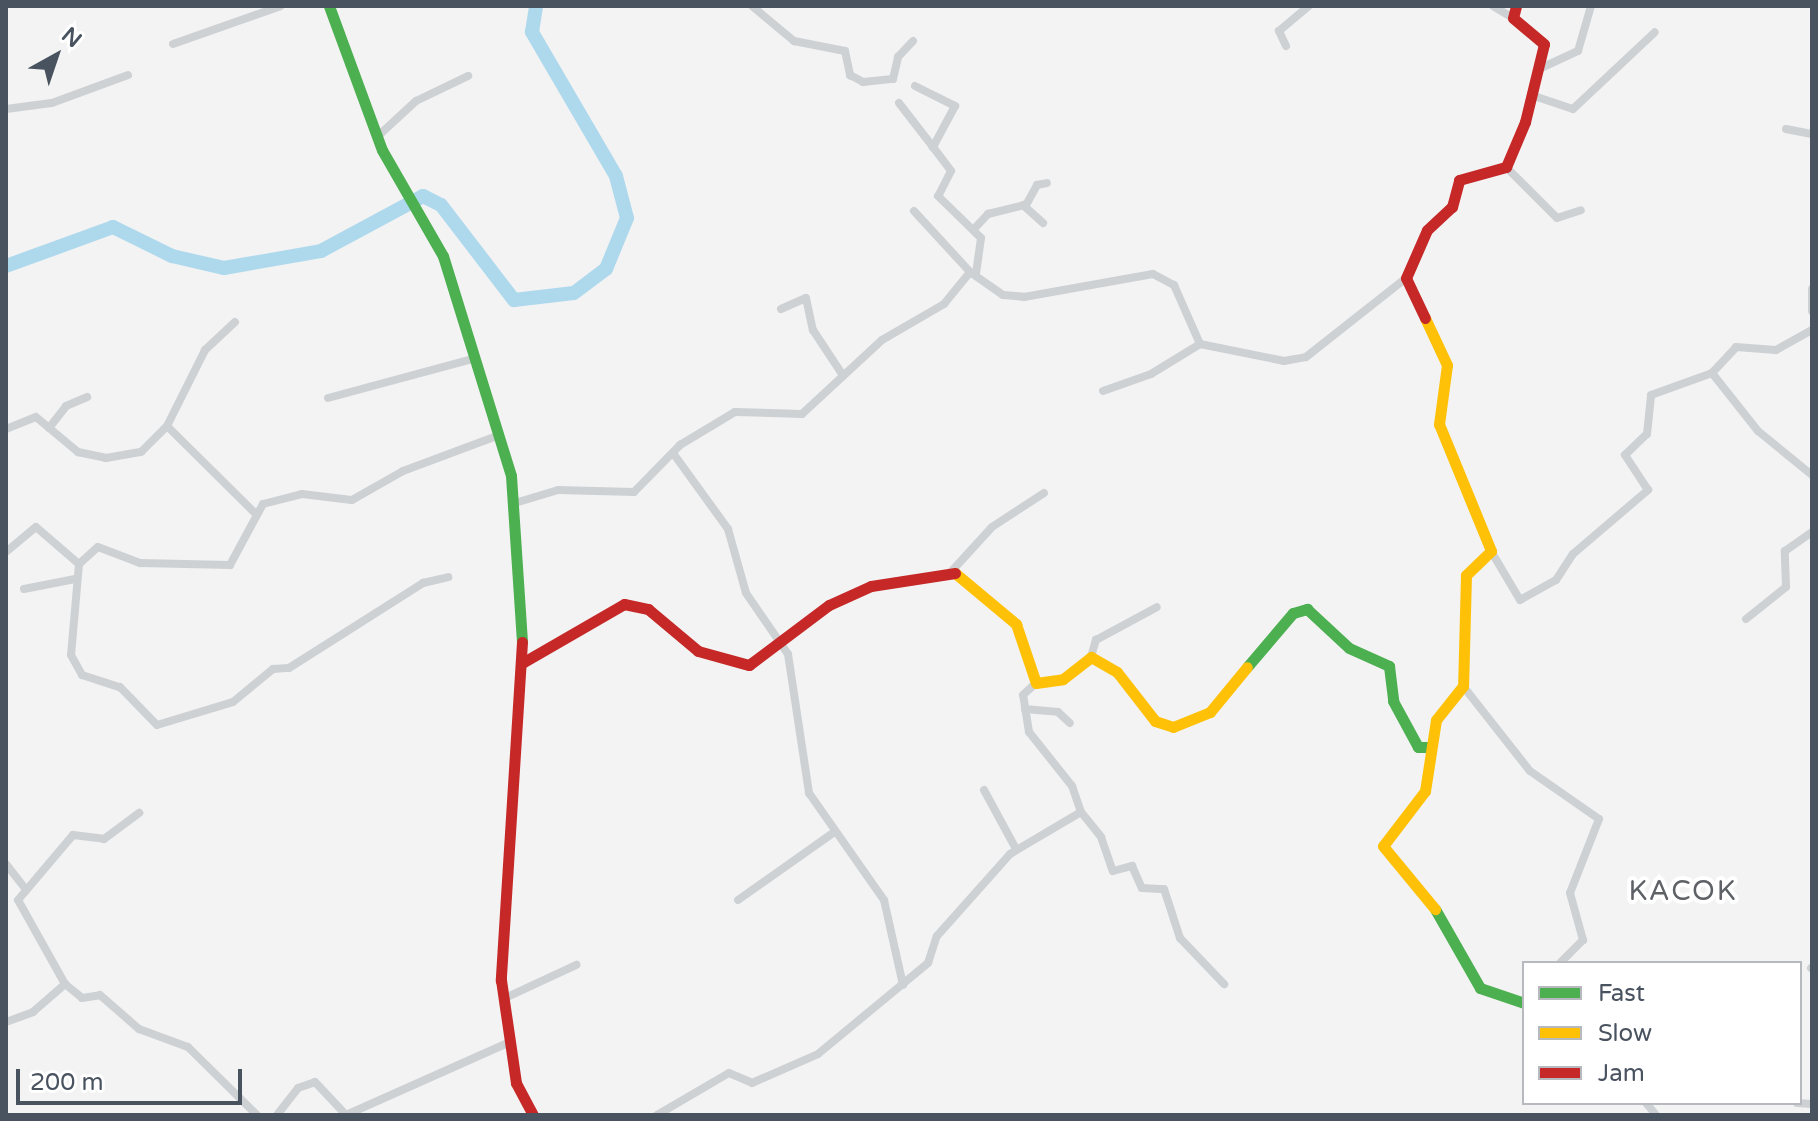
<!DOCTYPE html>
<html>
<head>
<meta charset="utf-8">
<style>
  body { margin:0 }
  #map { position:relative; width:1818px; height:1121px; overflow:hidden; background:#f3f3f3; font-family:"Varela Round",sans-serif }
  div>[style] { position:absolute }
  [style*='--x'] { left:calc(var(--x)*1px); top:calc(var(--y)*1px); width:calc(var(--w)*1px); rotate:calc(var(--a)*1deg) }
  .river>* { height:14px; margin:-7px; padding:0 7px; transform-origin:7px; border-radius:7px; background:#aed9ed }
  .street>* { height:8px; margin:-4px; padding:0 4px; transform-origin:4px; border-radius:4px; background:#ced1d4 }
  .fast>* { height:11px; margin:-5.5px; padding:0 5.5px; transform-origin:5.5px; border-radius:5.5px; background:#4caf50 }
  .slow>* { height:11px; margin:-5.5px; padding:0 5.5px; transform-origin:5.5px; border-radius:5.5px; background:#ffc107 }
  .jam>* { height:11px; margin:-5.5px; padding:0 5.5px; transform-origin:5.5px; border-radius:5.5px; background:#c62828 }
  span { translate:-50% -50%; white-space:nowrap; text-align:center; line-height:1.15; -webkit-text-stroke:8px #fff; paint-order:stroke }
  .quarter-label { font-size:28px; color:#5e6166; letter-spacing:2px }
  .frame { position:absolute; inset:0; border:8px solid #49525f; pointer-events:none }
  .legend { position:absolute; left:1522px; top:961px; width:280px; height:144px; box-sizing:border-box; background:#fff; border:2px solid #b6babf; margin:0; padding:10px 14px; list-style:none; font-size:24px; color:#49525f }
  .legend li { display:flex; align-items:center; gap:16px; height:40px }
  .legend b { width:40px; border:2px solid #b6babf }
  .north { position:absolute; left:16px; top:16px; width:80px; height:80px; -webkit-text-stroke:6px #fff; paint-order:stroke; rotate:40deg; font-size:22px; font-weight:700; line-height:32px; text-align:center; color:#49525f }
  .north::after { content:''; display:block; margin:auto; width:28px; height:36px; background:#49525f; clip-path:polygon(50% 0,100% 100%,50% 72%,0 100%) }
  .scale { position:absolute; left:16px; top:1069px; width:226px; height:36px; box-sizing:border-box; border:4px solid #49525f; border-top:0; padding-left:10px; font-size:24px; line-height:28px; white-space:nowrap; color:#49525f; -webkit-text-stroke:6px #fff; paint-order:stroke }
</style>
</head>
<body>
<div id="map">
  <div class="river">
    <i style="--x:6;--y:266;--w:114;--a:-20"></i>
    <i style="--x:113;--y:227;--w:66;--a:26.2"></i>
    <i style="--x:172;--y:256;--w:53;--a:13"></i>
    <i style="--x:224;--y:268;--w:98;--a:-9.9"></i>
    <i style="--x:321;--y:251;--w:116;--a:-28.3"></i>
    <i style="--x:423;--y:196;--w:20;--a:27"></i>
    <i style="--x:441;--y:205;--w:120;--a:52.5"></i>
    <i style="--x:514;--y:300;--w:60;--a:-6.7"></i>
    <i style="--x:574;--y:293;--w:40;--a:-37"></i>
    <i style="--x:606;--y:269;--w:55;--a:-67.6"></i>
    <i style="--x:627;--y:218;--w:43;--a:-104.7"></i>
    <i style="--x:616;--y:176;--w:167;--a:-120.3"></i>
    <i style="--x:532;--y:32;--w:26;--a:-81"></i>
  </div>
  <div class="street">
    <i style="--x:752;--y:6;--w:55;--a:39.8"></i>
    <i style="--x:794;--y:41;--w:52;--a:11.1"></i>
    <i style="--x:845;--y:51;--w:25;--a:78"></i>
    <i style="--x:850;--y:75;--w:15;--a:28"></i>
    <i style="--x:863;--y:82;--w:30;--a:-6"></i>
    <i style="--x:893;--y:79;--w:23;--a:-77"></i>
    <i style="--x:898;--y:57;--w:22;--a:-47"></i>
    <i style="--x:1493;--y:6;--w:23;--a:31"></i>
    <i style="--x:173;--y:44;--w:114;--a:-19.4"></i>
    <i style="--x:1286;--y:46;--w:17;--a:-115"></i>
    <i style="--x:1279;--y:31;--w:39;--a:-40"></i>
    <i style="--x:1539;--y:69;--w:43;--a:-24.8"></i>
    <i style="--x:1578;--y:51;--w:47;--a:-73.9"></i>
    <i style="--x:915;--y:86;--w:45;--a:26.6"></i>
    <i style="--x:955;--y:106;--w:47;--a:118.2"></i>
    <i style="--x:933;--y:147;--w:30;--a:53"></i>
    <i style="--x:951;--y:171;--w:28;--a:117"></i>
    <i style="--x:938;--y:196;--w:60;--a:44.3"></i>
    <i style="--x:981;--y:238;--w:36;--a:98"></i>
    <i style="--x:1534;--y:96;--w:41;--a:18.4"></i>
    <i style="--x:1573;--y:109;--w:112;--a:-43.2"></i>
    <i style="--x:899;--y:103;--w:56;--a:52.3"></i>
    <i style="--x:6;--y:109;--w:46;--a:-7.4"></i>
    <i style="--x:52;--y:103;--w:81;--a:-20.2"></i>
    <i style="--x:1786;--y:129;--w:26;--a:11"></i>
    <i style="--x:377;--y:137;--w:53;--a:-42.7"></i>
    <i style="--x:416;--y:101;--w:58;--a:-25.7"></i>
    <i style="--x:1506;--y:167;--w:72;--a:45"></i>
    <i style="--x:1557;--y:218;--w:25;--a:-18"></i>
    <i style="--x:1026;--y:205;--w:23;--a:-61"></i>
    <i style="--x:1037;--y:185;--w:10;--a:-11"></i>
    <i style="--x:914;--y:211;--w:83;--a:47.4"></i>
    <i style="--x:974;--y:229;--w:21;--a:-47"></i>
    <i style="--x:988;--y:214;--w:36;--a:-14"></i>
    <i style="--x:1023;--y:205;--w:27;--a:42"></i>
    <i style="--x:1812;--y:289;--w:22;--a:90"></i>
    <i style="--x:781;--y:309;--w:27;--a:-24"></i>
    <i style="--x:806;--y:298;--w:33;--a:78"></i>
    <i style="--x:813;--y:330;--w:53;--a:56.6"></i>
    <i style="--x:1712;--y:373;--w:74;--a:51.6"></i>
    <i style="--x:1758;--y:431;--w:70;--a:39.2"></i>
    <i style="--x:1103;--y:391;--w:51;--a:-19.5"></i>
    <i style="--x:1151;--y:374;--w:57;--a:-31.5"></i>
    <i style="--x:328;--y:398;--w:153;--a:-15.1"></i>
    <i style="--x:167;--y:426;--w:85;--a:-63.4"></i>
    <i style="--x:205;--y:350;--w:41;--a:-43"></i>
    <i style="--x:49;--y:428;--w:28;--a:-52"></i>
    <i style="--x:66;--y:406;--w:23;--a:-23"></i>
    <i style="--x:6;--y:429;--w:32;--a:-22"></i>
    <i style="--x:36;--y:417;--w:55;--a:39.8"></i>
    <i style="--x:78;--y:452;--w:29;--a:12"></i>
    <i style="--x:106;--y:458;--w:36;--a:-10"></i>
    <i style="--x:141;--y:452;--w:37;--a:-45"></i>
    <i style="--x:167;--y:426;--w:122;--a:44.7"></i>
    <i style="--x:673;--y:453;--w:94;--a:54.1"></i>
    <i style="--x:728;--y:529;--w:66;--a:74.3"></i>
    <i style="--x:746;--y:593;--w:74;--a:55.5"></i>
    <i style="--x:788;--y:654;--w:141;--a:81.4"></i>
    <i style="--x:809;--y:793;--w:131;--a:55"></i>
    <i style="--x:884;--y:900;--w:87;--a:77.4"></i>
    <i style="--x:515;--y:503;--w:45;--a:-16.8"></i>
    <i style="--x:558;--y:490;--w:76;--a:1.5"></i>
    <i style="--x:634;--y:492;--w:66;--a:-45.6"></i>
    <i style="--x:680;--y:445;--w:64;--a:-31"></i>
    <i style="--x:735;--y:412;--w:67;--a:1.7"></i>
    <i style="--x:802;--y:414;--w:109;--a:-42.8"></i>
    <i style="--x:882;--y:340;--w:72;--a:-30.1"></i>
    <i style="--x:944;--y:304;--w:41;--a:-50.9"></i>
    <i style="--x:970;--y:272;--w:40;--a:34.9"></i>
    <i style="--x:1003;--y:295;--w:21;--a:5"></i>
    <i style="--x:1024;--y:297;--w:131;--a:-10.1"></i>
    <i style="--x:1153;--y:274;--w:24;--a:28"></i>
    <i style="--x:1174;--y:285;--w:64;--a:66.2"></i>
    <i style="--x:1200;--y:344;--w:86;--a:11.4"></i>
    <i style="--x:1284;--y:361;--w:22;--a:-10"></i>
    <i style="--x:1306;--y:357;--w:127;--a:-38.3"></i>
    <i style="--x:1491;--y:551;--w:57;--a:59.4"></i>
    <i style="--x:1520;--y:600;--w:41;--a:-29.1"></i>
    <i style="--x:1556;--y:580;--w:31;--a:-57"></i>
    <i style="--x:1573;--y:554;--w:99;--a:-40.5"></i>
    <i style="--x:1648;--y:490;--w:42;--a:-123.3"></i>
    <i style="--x:1625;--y:455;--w:30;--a:-44"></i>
    <i style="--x:1647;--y:434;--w:39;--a:-84"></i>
    <i style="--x:1651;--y:395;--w:65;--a:-19.8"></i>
    <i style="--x:1712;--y:373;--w:35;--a:-47"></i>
    <i style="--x:1736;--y:347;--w:40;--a:4.3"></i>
    <i style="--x:1776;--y:350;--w:41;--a:-29.1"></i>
    <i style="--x:6;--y:552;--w:39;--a:-40"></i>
    <i style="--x:36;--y:527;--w:57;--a:40.7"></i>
    <i style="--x:79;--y:564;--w:25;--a:-42"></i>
    <i style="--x:98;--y:547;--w:45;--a:20.9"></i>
    <i style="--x:140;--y:563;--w:90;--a:1.3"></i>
    <i style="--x:230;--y:565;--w:69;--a:-61.6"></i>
    <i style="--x:263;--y:504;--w:40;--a:-14.4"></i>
    <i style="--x:302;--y:494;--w:50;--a:6.8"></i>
    <i style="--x:352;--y:500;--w:59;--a:-29.6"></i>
    <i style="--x:403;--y:471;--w:103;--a:-20.4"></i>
    <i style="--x:79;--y:564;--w:91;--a:95"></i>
    <i style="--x:71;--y:655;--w:23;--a:61"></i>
    <i style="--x:82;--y:675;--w:40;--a:18"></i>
    <i style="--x:120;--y:687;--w:53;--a:45.8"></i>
    <i style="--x:157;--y:725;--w:79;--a:-16.8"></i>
    <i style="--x:233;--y:702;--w:52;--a:-39.5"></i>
    <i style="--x:273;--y:669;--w:16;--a:-4"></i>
    <i style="--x:289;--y:668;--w:159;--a:-32.4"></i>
    <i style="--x:423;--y:583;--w:26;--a:-13"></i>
    <i style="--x:950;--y:573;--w:62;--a:-47.6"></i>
    <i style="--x:992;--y:527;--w:62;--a:-33.2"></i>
    <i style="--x:24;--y:589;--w:52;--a:-11.1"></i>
    <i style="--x:1746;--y:619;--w:51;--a:-38.7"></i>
    <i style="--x:1786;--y:587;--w:36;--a:-92"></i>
    <i style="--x:1785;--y:551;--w:33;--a:-35"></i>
    <i style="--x:1091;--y:657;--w:18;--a:-74"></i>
    <i style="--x:1096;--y:640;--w:69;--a:-28.4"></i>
    <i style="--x:1463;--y:686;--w:108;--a:51.8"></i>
    <i style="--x:1530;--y:771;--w:84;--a:34.8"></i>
    <i style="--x:1599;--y:819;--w:79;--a:111.4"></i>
    <i style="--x:1570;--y:893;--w:49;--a:74.5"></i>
    <i style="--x:1583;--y:940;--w:33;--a:135"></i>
    <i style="--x:1025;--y:709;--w:33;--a:5"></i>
    <i style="--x:1058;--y:712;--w:16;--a:43"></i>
    <i style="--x:984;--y:790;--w:67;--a:61.5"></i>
    <i style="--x:1081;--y:812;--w:32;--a:51"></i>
    <i style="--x:1101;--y:837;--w:36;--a:71"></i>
    <i style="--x:1113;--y:871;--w:20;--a:-15"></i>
    <i style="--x:1132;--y:866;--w:24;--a:66"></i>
    <i style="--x:1142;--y:888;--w:22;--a:3"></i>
    <i style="--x:1164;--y:889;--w:52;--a:71.9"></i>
    <i style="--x:1180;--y:938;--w:64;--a:46.3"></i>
    <i style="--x:6;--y:864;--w:29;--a:52"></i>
    <i style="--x:738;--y:900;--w:116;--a:-35.2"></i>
    <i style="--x:1811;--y:968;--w:1;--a:45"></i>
    <i style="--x:65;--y:984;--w:96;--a:-119.2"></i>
    <i style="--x:18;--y:900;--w:85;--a:-49.8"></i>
    <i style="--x:73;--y:835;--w:31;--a:7"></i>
    <i style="--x:104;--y:839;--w:44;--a:-36.6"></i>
    <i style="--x:503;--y:999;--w:81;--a:-25"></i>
    <i style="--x:6;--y:1022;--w:29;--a:-20"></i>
    <i style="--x:33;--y:1012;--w:43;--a:-41.2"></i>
    <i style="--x:65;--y:984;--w:22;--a:39"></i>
    <i style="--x:82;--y:998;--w:18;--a:-9"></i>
    <i style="--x:100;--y:995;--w:52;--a:41.1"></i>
    <i style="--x:139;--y:1029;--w:52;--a:20.2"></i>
    <i style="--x:188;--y:1047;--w:97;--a:44.6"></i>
    <i style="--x:1646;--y:1103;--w:16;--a:50"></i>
    <i style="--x:1797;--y:1103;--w:15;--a:4"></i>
    <i style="--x:277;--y:1115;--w:34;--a:-52"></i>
    <i style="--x:298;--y:1088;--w:18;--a:-19"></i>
    <i style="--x:315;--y:1082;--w:45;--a:46.8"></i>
    <i style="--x:346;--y:1115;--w:177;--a:-24"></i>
    <i style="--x:657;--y:1115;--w:83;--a:-30.3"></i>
    <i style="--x:729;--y:1073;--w:25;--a:23"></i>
    <i style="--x:752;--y:1083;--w:72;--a:-23.7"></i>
    <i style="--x:818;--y:1054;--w:143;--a:-39.6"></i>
    <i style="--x:928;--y:963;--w:28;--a:-72"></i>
    <i style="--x:937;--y:936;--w:110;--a:-48.3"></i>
    <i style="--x:1010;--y:854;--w:82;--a:-30.6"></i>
    <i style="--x:1081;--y:812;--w:28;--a:-109"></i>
    <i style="--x:1072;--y:786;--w:69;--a:-128.5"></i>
    <i style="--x:1029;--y:732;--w:37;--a:-99"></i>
    <i style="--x:1023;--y:695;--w:18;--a:-43"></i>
  </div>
  <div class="fast">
    <i style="--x:329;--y:6;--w:153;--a:69.8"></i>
    <i style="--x:382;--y:150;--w:122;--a:60.1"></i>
    <i style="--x:443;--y:256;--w:230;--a:72.8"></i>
    <i style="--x:511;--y:476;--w:166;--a:86.2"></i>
    <i style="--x:1247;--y:667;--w:71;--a:-49.6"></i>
    <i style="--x:1293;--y:613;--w:15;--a:-16"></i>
    <i style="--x:1307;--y:609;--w:57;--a:42.9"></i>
    <i style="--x:1349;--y:648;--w:44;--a:24.2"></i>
    <i style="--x:1389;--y:666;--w:35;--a:83"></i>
    <i style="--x:1393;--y:701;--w:52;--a:61.5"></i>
    <i style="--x:1418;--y:747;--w:11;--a:0"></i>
    <i style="--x:1435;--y:909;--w:91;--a:60.3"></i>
    <i style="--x:1480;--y:988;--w:46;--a:18.8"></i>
  </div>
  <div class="slow">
    <i style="--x:1425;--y:318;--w:52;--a:64.9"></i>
    <i style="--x:1447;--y:365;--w:60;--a:97.7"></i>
    <i style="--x:1439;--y:424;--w:137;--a:67.7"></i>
    <i style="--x:1491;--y:551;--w:35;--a:136"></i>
    <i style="--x:1466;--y:575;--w:111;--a:91.5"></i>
    <i style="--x:1463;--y:686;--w:43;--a:128.5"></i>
    <i style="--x:1436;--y:720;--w:72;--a:98.8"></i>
    <i style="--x:1425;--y:791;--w:69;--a:127.4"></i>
    <i style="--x:1383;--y:846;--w:82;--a:50.5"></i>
    <i style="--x:955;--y:573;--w:80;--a:39.9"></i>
    <i style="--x:1016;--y:624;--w:62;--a:71.3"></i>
    <i style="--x:1036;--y:683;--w:27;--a:-8"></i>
    <i style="--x:1063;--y:679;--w:36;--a:-38"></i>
    <i style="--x:1091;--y:657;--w:30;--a:30"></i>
    <i style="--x:1117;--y:672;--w:62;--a:52.2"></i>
    <i style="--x:1155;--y:721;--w:19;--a:18"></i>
    <i style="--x:1173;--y:727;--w:40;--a:-22"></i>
    <i style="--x:1210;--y:712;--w:58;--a:-50.6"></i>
  </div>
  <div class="jam">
    <i style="--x:1425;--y:318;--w:44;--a:-115.4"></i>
    <i style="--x:1406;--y:278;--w:52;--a:-66.4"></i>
    <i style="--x:1427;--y:230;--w:34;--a:-43"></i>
    <i style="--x:1452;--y:207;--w:28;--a:-75"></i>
    <i style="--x:1459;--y:180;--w:49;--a:-15.5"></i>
    <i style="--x:1506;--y:167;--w:49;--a:-67.1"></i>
    <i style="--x:1525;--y:122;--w:80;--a:-76.3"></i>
    <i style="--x:1544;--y:44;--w:40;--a:-140"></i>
    <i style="--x:1513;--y:18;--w:12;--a:-76"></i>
    <i style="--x:522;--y:642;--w:339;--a:93.6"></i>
    <i style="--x:501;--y:980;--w:104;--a:81.7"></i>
    <i style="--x:516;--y:1083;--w:36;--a:62"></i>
    <i style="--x:522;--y:663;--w:118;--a:-30"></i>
    <i style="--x:624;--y:604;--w:25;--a:12"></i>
    <i style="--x:648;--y:609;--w:65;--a:40"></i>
    <i style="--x:698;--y:651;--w:53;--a:15.4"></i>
    <i style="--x:749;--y:665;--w:100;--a:-36.9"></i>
    <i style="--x:829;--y:605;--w:46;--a:-24.3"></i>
    <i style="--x:871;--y:586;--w:85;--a:-8.8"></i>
  </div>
  <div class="quarter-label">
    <span style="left:1683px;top:891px">KACOK</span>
  </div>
  <div class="frame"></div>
  <ul class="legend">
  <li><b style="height:10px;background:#4caf50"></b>Fast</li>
  <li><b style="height:10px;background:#ffc107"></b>Slow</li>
  <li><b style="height:10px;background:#c62828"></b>Jam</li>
  </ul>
  <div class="north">N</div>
  <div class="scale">200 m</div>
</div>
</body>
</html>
